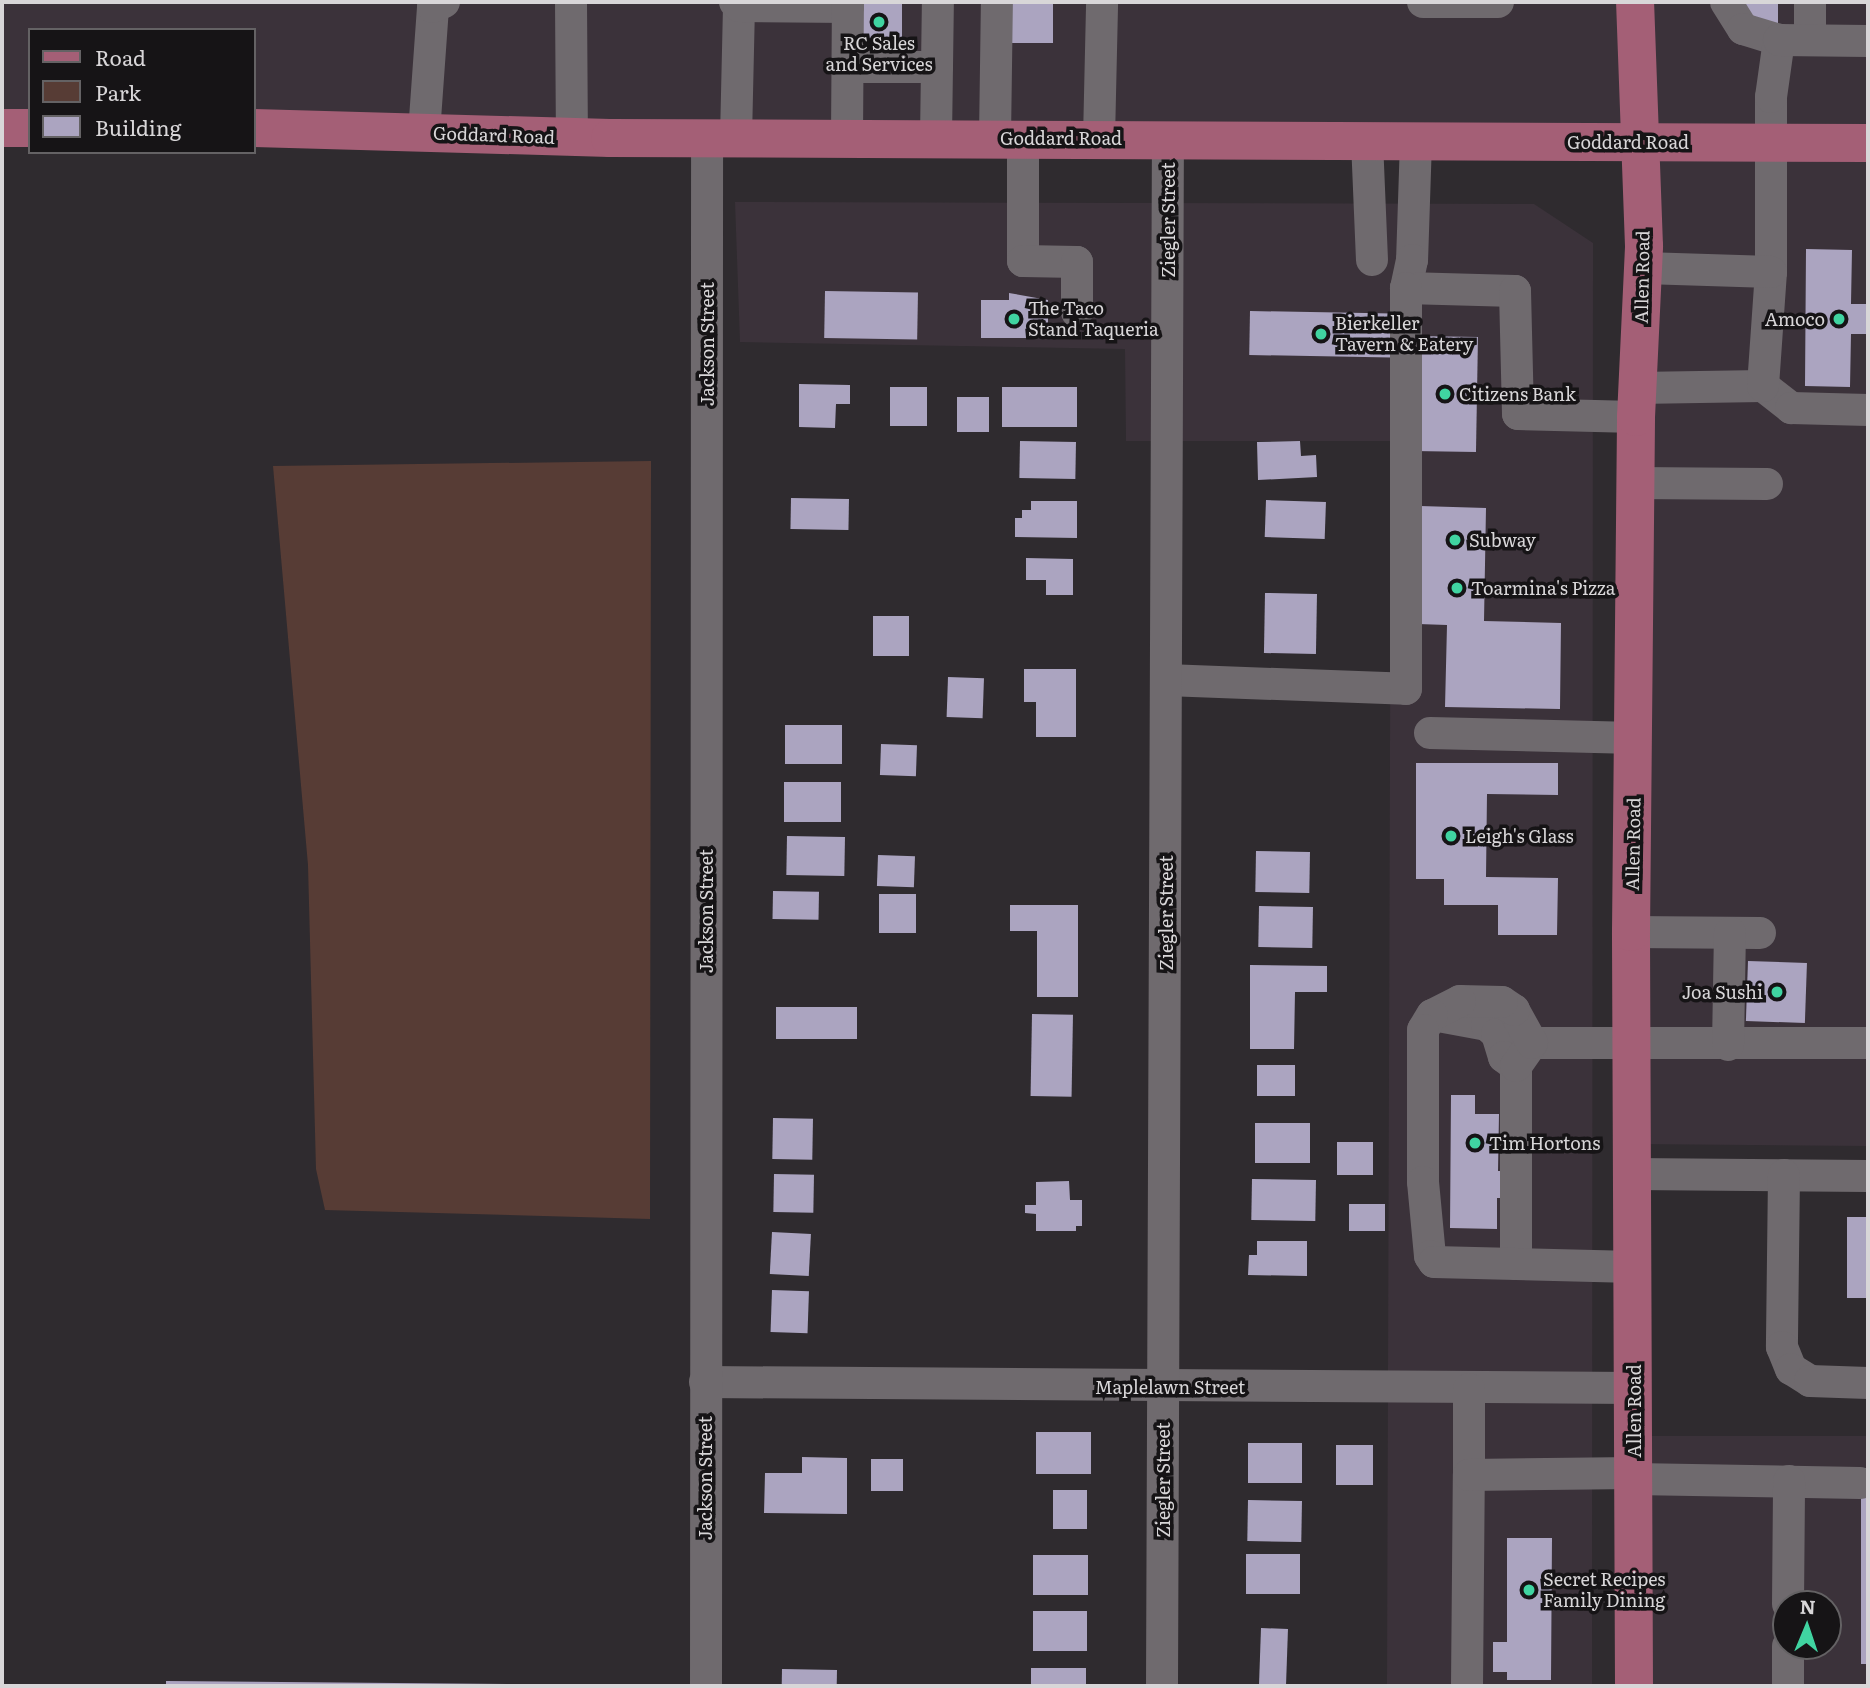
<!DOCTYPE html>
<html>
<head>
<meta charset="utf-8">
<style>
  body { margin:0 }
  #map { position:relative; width:1870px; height:1688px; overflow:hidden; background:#2f2b2f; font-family:Literata,serif }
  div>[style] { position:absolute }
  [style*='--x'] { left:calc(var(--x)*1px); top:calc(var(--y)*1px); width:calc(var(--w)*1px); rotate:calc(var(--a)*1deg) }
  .built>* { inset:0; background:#3b323a }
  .green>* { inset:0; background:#573c35 }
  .building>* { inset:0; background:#aba4c0; transform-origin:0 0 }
  .minor>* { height:32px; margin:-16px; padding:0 16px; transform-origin:16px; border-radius:16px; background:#6f6a6e }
  .major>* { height:38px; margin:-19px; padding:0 19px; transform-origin:19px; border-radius:19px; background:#a45f76 }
  .dots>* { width:19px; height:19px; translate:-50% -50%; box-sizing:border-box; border:4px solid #161416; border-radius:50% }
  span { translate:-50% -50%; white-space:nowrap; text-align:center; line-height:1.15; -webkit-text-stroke:7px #161416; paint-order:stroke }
  .poi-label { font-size:18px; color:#d8d6d8 }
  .left { translate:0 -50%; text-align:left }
  .right { translate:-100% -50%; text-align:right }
  .street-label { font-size:18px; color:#d8d6d8 }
  .frame { position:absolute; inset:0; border:4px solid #d8d6d8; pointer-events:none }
  .legend { position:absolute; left:28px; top:28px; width:228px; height:126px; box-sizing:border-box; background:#161416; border:2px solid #646264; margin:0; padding:9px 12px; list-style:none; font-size:21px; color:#d8d6d8 }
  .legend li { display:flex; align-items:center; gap:14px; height:35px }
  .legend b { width:35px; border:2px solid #646264 }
  .north { position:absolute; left:1772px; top:1590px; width:70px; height:70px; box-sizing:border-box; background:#161416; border:2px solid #646264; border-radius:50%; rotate:2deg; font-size:19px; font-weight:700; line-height:28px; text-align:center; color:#d8d6d8 }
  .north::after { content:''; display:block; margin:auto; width:24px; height:32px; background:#40d4a1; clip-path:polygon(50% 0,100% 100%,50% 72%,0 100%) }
</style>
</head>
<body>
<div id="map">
  <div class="built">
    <i style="clip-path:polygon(2px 2px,1868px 2px,1868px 1146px,1633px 1144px,1637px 142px,254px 128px,254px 30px,30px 30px,30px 128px,2px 128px)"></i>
    <i style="clip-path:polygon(735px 202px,1534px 204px,1593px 243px,1592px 1686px,1387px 1686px,1391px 441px,1126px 441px,1125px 349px,740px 342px)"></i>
    <i style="clip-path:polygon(evenodd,1634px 1436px,1868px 1436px,1868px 1686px,1634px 1686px,1634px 1436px,1786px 1604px,1828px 1604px,1828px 1646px,1786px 1646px,1786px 1604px)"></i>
  </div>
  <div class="green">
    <i style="clip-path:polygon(651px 461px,650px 1219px,325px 1210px,316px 1169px,308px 865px,273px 466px)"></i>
  </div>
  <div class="building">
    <i style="left:855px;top:2px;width:47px;height:40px"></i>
    <i style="left:1005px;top:2px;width:48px;height:41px"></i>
    <i style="left:1736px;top:2px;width:42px;height:23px"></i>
    <i style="clip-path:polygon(1806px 249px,1852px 250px,1851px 304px,1868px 304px,1868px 334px,1851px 334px,1850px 387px,1805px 386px)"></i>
    <i style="left:825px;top:291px;width:93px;height:47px;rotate:1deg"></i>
    <i style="clip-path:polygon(1009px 293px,1048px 300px,1048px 338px,981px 338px,981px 300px,1009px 300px)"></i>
    <i style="left:1250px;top:311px;width:142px;height:44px;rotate:1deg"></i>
    <i style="left:1415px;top:336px;width:63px;height:115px;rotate:1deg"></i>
    <i style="clip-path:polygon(799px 384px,850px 385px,850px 404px,836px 404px,835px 428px,799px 427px)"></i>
    <i style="left:890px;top:387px;width:37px;height:39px"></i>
    <i style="left:1002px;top:387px;width:75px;height:40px"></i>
    <i style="left:957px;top:397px;width:32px;height:35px"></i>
    <i style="left:1020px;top:441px;width:56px;height:37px;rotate:1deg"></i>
    <i style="clip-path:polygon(1300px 441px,1301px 456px,1316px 455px,1317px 477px,1258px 480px,1257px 442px)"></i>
    <i style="left:791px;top:498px;width:58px;height:31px;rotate:1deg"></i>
    <i style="left:1266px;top:500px;width:60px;height:37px;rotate:2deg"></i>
    <i style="clip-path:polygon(1031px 501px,1077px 501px,1077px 538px,1015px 537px,1015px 518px,1022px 518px,1022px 510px,1031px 510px)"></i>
    <i style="clip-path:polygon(1420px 506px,1486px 508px,1484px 621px,1561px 623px,1560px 709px,1445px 707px,1447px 625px,1418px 624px)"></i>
    <i style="clip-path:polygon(1026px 558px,1073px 559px,1073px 595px,1046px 595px,1046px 580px,1026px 580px)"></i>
    <i style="left:1265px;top:593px;width:52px;height:60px;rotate:1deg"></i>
    <i style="left:873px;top:616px;width:36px;height:40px"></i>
    <i style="clip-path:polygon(1024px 669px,1076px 669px,1076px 737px,1036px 737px,1036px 702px,1024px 702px)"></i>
    <i style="left:948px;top:677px;width:36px;height:40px;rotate:2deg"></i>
    <i style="left:785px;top:725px;width:57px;height:39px"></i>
    <i style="left:881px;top:744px;width:36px;height:31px;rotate:2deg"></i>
    <i style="clip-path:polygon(1416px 763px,1558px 763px,1558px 795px,1487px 794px,1486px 877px,1558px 878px,1557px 935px,1498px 935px,1498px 905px,1444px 905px,1444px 879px,1416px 879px)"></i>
    <i style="left:784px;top:782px;width:57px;height:40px"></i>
    <i style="left:787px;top:836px;width:58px;height:39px;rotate:1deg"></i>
    <i style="left:1256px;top:851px;width:54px;height:41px;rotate:1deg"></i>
    <i style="left:878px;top:855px;width:37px;height:31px;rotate:2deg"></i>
    <i style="left:773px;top:891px;width:46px;height:28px;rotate:1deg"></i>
    <i style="left:879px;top:894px;width:37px;height:39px"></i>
    <i style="clip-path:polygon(1010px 905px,1078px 905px,1078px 997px,1037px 997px,1037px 931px,1010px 931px)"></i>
    <i style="left:1259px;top:906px;width:54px;height:41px;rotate:1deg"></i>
    <i style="left:1748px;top:961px;width:59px;height:60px;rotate:2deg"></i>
    <i style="clip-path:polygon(1250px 965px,1327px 966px,1327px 992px,1295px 992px,1294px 1049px,1250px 1049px)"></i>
    <i style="left:776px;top:1007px;width:81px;height:32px"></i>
    <i style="left:1032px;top:1014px;width:41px;height:82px;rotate:1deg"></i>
    <i style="left:1257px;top:1065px;width:38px;height:31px"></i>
    <i style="clip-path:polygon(1451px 1095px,1475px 1095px,1475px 1114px,1499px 1114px,1498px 1171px,1504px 1171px,1504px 1198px,1497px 1198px,1497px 1229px,1450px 1228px)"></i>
    <i style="left:773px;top:1118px;width:40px;height:41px;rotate:1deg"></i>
    <i style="left:1255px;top:1123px;width:55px;height:40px"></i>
    <i style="left:1337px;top:1142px;width:36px;height:33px"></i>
    <i style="left:774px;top:1174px;width:40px;height:38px;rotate:1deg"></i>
    <i style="left:1252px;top:1179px;width:64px;height:41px;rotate:1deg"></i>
    <i style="clip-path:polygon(1069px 1181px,1070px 1200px,1082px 1200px,1082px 1226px,1076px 1226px,1076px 1231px,1036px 1231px,1036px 1214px,1025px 1213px,1025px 1205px,1036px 1205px,1036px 1182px)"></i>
    <i style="left:1349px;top:1204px;width:36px;height:27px"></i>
    <i style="left:1847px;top:1217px;width:21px;height:81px"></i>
    <i style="left:772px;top:1232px;width:39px;height:42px;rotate:3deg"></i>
    <i style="clip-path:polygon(1257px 1241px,1307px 1241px,1307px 1276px,1248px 1275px,1249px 1255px,1257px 1255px)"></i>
    <i style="left:772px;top:1290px;width:37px;height:42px;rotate:2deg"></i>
    <i style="left:1036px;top:1432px;width:55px;height:42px"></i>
    <i style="left:1248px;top:1443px;width:54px;height:40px"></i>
    <i style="left:1336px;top:1445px;width:37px;height:40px"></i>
    <i style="clip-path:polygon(802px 1457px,847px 1458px,847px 1514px,764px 1513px,765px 1473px,802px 1473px)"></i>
    <i style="left:871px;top:1459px;width:32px;height:32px"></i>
    <i style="left:1861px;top:1468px;width:7px;height:196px"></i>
    <i style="left:1053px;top:1490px;width:34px;height:39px"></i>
    <i style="left:1248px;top:1500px;width:54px;height:41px;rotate:1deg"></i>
    <i style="clip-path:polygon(1507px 1538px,1552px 1538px,1551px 1680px,1507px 1680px,1507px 1672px,1493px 1672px,1493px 1642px,1507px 1642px)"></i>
    <i style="left:1246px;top:1554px;width:54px;height:40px"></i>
    <i style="left:1033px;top:1555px;width:55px;height:40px"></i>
    <i style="left:1033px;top:1611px;width:54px;height:40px"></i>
    <i style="left:1261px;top:1628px;width:27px;height:58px;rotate:2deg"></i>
    <i style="left:1031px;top:1668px;width:55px;height:18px"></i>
    <i style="left:782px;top:1669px;width:55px;height:17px;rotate:1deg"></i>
    <i style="clip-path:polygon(166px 1681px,507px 1684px,507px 1686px,166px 1686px)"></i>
  </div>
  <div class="minor">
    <i style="--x:571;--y:2;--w:135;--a:89.6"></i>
    <i style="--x:735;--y:2;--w:6;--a:45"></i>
    <i style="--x:739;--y:6;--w:130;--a:91.3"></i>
    <i style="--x:1423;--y:2;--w:75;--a:0"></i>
    <i style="--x:1726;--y:2;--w:32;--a:58"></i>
    <i style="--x:1743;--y:29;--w:38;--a:17"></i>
    <i style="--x:1810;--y:2;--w:38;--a:90"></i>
    <i style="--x:739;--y:6;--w:109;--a:0.5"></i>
    <i style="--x:847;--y:67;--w:90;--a:0"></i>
    <i style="--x:424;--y:133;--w:126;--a:-85.9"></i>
    <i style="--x:433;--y:7;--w:12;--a:-24"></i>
    <i style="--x:847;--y:137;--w:135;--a:-89.6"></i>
    <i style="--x:936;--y:138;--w:136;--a:-89.2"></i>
    <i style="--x:995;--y:138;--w:136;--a:-89.2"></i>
    <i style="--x:1023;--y:138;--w:123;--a:90"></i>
    <i style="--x:1023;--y:261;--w:54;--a:1.1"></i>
    <i style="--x:1077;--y:262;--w:50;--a:90"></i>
    <i style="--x:1099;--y:139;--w:137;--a:-88.7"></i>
    <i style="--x:1367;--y:141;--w:119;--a:87.6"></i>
    <i style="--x:1416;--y:141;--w:119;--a:91.9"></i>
    <i style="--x:1412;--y:260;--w:29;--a:102"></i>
    <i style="--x:1406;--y:288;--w:109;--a:1.6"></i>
    <i style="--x:1515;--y:291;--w:123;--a:88.6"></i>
    <i style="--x:1518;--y:414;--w:118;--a:1.5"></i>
    <i style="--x:1771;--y:272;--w:175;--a:-90"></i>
    <i style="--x:1771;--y:97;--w:58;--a:-82"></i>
    <i style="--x:1779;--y:40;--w:89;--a:0.6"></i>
    <i style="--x:1763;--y:386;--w:36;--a:38"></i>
    <i style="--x:1791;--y:408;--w:77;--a:1.5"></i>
    <i style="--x:1637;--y:388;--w:126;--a:-0.9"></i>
    <i style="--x:1763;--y:386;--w:114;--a:-86"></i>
    <i style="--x:1771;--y:272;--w:127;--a:-178.2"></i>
    <i style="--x:1635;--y:483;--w:132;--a:0.4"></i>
    <i style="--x:1166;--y:680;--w:240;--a:2.1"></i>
    <i style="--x:1406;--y:689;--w:401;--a:-90"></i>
    <i style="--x:1430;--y:733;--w:205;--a:1.4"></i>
    <i style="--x:1631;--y:932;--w:129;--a:0.4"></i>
    <i style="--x:1433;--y:1015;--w:55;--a:10.5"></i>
    <i style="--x:1487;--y:1025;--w:13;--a:42"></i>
    <i style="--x:1497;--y:1034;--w:24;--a:73"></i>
    <i style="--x:1504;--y:1057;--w:15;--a:37"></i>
    <i style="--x:1532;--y:1043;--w:336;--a:0"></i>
    <i style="--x:1728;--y:1045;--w:112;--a:-89"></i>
    <i style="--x:1633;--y:1174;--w:235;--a:0.5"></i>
    <i style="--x:1784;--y:1175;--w:172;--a:90.7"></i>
    <i style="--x:1782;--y:1347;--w:24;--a:68"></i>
    <i style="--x:1791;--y:1369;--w:22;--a:32"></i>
    <i style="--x:1810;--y:1381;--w:58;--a:2"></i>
    <i style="--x:1516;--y:1264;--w:198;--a:-90"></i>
    <i style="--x:1516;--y:1066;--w:28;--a:-55"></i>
    <i style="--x:1532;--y:1043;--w:38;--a:-119"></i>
    <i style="--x:1514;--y:1010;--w:14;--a:-146"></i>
    <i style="--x:1502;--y:1002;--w:42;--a:-178.6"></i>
    <i style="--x:1460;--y:1001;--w:31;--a:153"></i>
    <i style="--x:1432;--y:1015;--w:17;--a:121"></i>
    <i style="--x:1423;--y:1030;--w:152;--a:90"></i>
    <i style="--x:1423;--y:1182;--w:74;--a:84.6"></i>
    <i style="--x:1430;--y:1256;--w:7;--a:56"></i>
    <i style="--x:1434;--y:1262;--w:200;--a:1.4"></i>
    <i style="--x:705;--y:1382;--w:929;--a:0.37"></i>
    <i style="--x:1469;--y:1475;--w:86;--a:-90"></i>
    <i style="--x:1634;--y:1479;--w:226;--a:1"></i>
    <i style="--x:1788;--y:1604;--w:123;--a:-89.5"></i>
    <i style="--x:706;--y:1686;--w:1550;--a:-89.96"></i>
    <i style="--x:1162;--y:1686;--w:1547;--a:-89.78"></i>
    <i style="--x:1467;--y:1686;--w:211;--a:-89.5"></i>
    <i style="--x:1469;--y:1475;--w:165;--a:-0.7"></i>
    <i style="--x:1788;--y:1686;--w:40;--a:-90"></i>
  </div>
  <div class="major">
    <i style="--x:2;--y:128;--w:28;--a:0"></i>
    <i style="--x:254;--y:128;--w:356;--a:1.6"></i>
    <i style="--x:610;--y:138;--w:1258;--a:0.23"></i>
    <i style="--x:1634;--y:1686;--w:754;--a:-90.23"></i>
    <i style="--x:1631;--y:932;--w:515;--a:-89.44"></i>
    <i style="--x:1636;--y:417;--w:171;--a:-87.3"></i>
    <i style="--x:1644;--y:246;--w:244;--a:-92.1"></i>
  </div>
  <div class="dots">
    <i style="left:879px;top:22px;background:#40d4a1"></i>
    <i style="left:1014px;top:319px;background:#40d4a1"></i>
    <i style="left:1839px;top:319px;background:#40d4a1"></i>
    <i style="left:1321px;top:334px;background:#40d4a1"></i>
    <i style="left:1445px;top:394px;background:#40d4a1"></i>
    <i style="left:1455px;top:540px;background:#40d4a1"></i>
    <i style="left:1457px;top:588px;background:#40d4a1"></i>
    <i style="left:1451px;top:836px;background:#40d4a1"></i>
    <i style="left:1777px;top:992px;background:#40d4a1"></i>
    <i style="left:1475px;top:1143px;background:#40d4a1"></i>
    <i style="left:1529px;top:1590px;background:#40d4a1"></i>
  </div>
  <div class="poi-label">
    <span style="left:879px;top:54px">RC Sales<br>and Services</span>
    <span class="left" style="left:1028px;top:319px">The Taco<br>Stand Taqueria</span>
    <span class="right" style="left:1825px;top:319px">Amoco</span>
    <span class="left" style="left:1335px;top:334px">Bierkeller<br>Tavern &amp; Eatery</span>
    <span class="left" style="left:1459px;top:394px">Citizens Bank</span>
    <span class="left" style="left:1469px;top:540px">Subway</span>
    <span class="left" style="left:1471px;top:588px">Toarmina's Pizza</span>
    <span class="left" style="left:1465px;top:836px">Leigh's Glass</span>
    <span class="right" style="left:1763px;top:992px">Joa Sushi</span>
    <span class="left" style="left:1489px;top:1143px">Tim Hortons</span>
    <span class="left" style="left:1543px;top:1590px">Secret Recipes<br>Family Dining</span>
  </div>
  <div class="street-label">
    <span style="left:494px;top:135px;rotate:2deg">Goddard Road</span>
    <span style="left:1061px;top:138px">Goddard Road</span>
    <span style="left:1628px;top:142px">Goddard Road</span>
    <span style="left:1168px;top:220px;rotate:-90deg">Ziegler Street</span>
    <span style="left:1642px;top:277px;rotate:-89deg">Allen Road</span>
    <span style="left:707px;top:344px;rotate:-90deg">Jackson Street</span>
    <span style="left:1633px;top:844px;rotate:-89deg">Allen Road</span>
    <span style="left:706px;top:911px;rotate:-90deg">Jackson Street</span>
    <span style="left:1166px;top:913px;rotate:-90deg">Ziegler Street</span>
    <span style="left:1170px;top:1387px">Maplelawn Street</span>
    <span style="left:1634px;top:1411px;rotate:-90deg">Allen Road</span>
    <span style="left:705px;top:1478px;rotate:-90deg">Jackson Street</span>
    <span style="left:1163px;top:1480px;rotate:-90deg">Ziegler Street</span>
  </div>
  <div class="frame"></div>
  <ul class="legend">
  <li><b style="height:9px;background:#a45f76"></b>Road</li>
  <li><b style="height:19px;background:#573c35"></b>Park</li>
  <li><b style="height:19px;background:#aba4c0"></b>Building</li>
  </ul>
  <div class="north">N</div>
</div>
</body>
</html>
